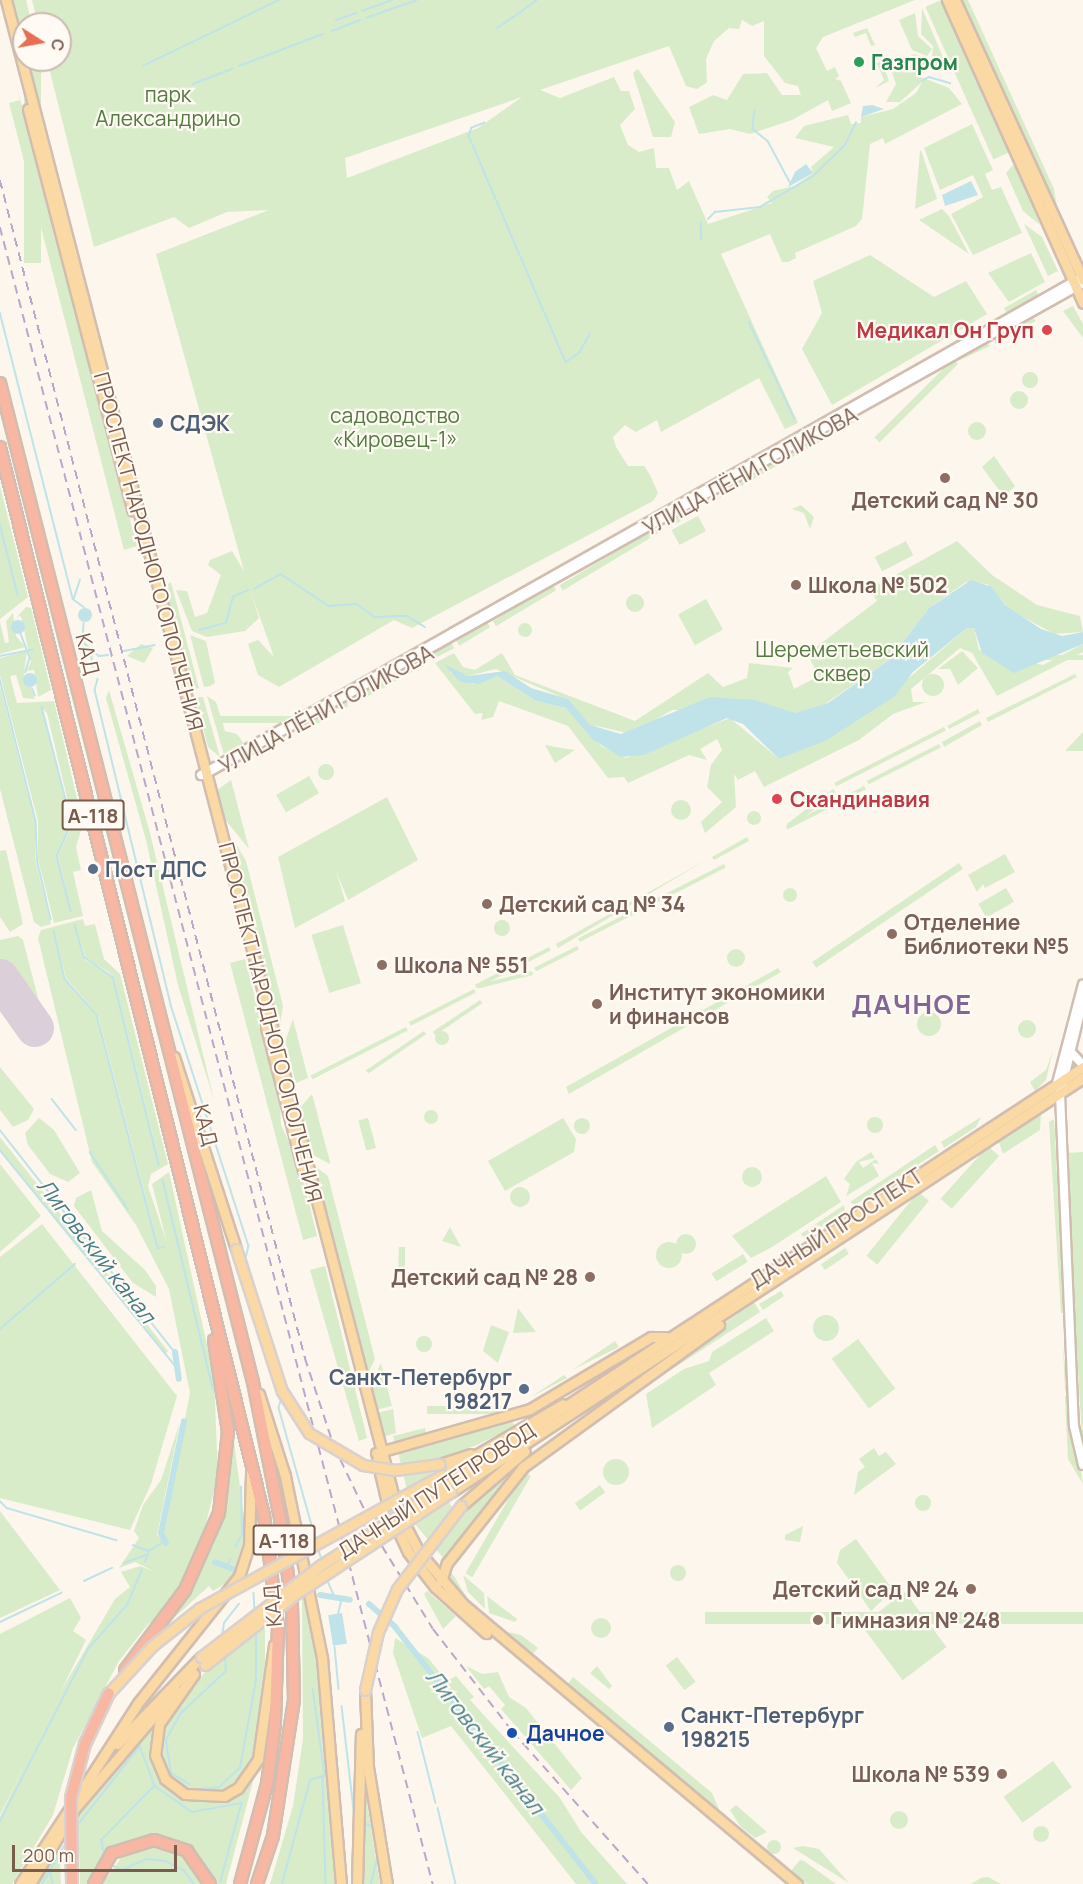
<!DOCTYPE html>
<html>
<head>
<meta charset="utf-8">
<style>
  body { margin:0 }
  #map { position:relative; width:1083px; height:1884px; overflow:hidden; background:#fdf6ec; font-family:Manrope,sans-serif }
  div>[style] { position:absolute }
  [style*='--x'] { left:calc(var(--x)*1px); top:calc(var(--y)*1px); width:calc(var(--w)*1px); rotate:calc(var(--a)*1deg) }
  .green>* { inset:0; background:#d8ecc9; transform-origin:0 0 }
  .round { border-radius:50% }
  .water>* { inset:0; background:#bfe3e8; transform-origin:0 0 }
  .stream>* { height:1.5px; margin:-0.75px; padding:0 0.75px; transform-origin:0.75px; border-radius:0.75px; background:#bfe3e8 }
  .canal>* { height:6px; margin:-3px; padding:0 3px; transform-origin:3px; border-radius:3px; background:#bfe3e8 }
  .runway>* { height:38px; margin:-19px; padding:0 19px; transform-origin:19px; border-radius:19px; background:#dbcfda }
  .roads { filter:drop-shadow(2px 0 #d1beb0) drop-shadow(-2px 0 #d1beb0) drop-shadow(0 2px #d1beb0) drop-shadow(0 -2px #d1beb0) }
  .minor>* { height:8px; margin:-4px; padding:0 4px; transform-origin:4px; border-radius:4px; background:#fff }
  .major>* { height:9px; margin:-4.5px; padding:0 4.5px; transform-origin:4.5px; border-radius:4.5px; background:#fbd9a5 }
  .highway>* { height:10px; margin:-5px; padding:0 5px; transform-origin:5px; border-radius:5px; background:#f7b7a3 }
  .rail>* { height:1.5px; margin-top:-0.75px; transform-origin:0; background:repeating-linear-gradient(90deg,#b9a8c9 0 9px,transparent 0 15px) }
  .bridges { filter:drop-shadow(2px 0 #dad1cd) drop-shadow(-2px 0 #dad1cd) drop-shadow(0 2px #dad1cd) drop-shadow(0 -2px #dad1cd) }
  .major-bridge>* { height:9px; margin:-4.5px; padding:0 4.5px; transform-origin:4.5px; border-radius:4.5px; background:#fbd9a5 }
  .highway-bridge>* { height:10px; margin:-5px; padding:0 5px; transform-origin:5px; border-radius:5px; background:#f7b7a3 }
  .dots>* { width:16px; height:16px; translate:-50% -50%; box-sizing:border-box; border:3px solid #fffaf3; border-radius:50% }
  span { translate:-50% -50%; white-space:nowrap; text-align:center; line-height:1.15; -webkit-text-stroke:4.5px #fffaf3; paint-order:stroke }
  .shield-label span { padding:2px 4px; background:#fffaf3; border:2px solid; border-radius:4px; -webkit-text-stroke-width:0 }
  .shield-label { font-size:20px; color:#7a5c4d; font-weight:700 }
  .leisure-label { font-size:21px; color:#27864d; font-weight:700 }
  .left { translate:0 -50%; text-align:left }
  .park-label { font-size:21px; color:#537a41 }
  .health-label { font-size:21px; color:#be3a42; font-weight:700 }
  .right { translate:-100% -50%; text-align:right }
  .service-label { font-size:21px; color:#4e5e75; font-weight:700 }
  .street-label { font-size:21px; color:#7a5c4d }
  .education-label { font-size:21px; color:#785e54; font-weight:700 }
  .transit-label { font-size:21px; color:#164399; font-weight:700 }
  .water-label { font-size:22px; color:#437c86; font-style:italic }
  .district-label { font-size:27px; color:#846695; font-weight:700; letter-spacing:1.5px }
  .north { position:absolute; left:12px; top:12px; width:60px; height:60px; box-sizing:border-box; background:#fffaf3; border:2px solid #cabbb1; border-radius:50%; rotate:101deg; font-size:16px; font-weight:700; line-height:24px; text-align:center; color:#7a5c4d }
  .north::after { content:''; display:block; margin:auto; width:21px; height:27px; background:#e76f51; clip-path:polygon(50% 0,100% 100%,50% 72%,0 100%) }
  .scale { position:absolute; left:12px; top:1845px; width:165px; height:27px; box-sizing:border-box; border:3px solid #7a5c4d; border-top:0; padding-left:8px; font-size:18px; line-height:21px; white-space:nowrap; color:#7a5c4d; -webkit-text-stroke:4px #fffaf3; paint-order:stroke }
</style>
</head>
<body>
<div id="map">
  <div class="green">
    <i style="clip-path:polygon(9px 0,26px 0,32px 24px,24px 24px,24px 58px)"></i>
    <i style="clip-path:polygon(evenodd,32px 0,915px 0,823px 37px,816px 48px,827px 71px,835px 67px,839px 76px,835px 79px,841px 81px,851px 103px,832px 111px,828px 100px,792px 120px,750px 134px,730px 129px,699px 134px,689px 107px,713px 95px,727px 100px,743px 74px,767px 73px,782px 95px,801px 95px,798px 86px,785px 83px,764px 56px,764px 21px,752px 26px,742px 20px,739px 29px,729px 28px,714px 41px,706px 59px,707px 82px,697px 89px,686px 86px,669px 46px,540px 90px,560px 98px,614px 77px,621px 91px,629px 91px,635px 109px,620px 125px,628px 145px,639px 152px,654px 148px,656px 168px,669px 168px,677px 190px,689px 181px,708px 224px,772px 203px,767px 197px,773px 191px,794px 186px,813px 173px,811px 167px,834px 147px,795px 138px,804px 126px,848px 115px,851px 124px,861px 123px,861px 117px,893px 109px,916px 93px,922px 82px,900px 102px,886px 102px,896px 84px,890px 67px,914px 54px,944px 62px,918px 76px,949px 88px,962px 104px,885px 144px,883px 138px,870px 144px,862px 219px,856px 226px,795px 253px,796px 258px,788px 262px,782px 262px,770px 234px,721px 254px,798px 423px,785px 429px,759px 378px,661px 432px,657px 420px,636px 432px,625px 425px,613px 437px,616px 447px,628px 466px,644px 466px,650px 475px,658px 493px,653px 501px,412px 628px,394px 620px,279px 687px,258px 675px,248px 644px,258px 640px,274px 657px,251px 592px,259px 618px,245px 631px,207px 637px,192px 631px,176px 590px,187px 591px,195px 617px,207px 613px,221px 575px,208px 565px,210px 560px,232px 551px,244px 571px,156px 254px,269px 210px,227px 212px,189px 228px,174px 217px,94px 247px,47px 60px,60px 60px,60px 24px,38px 24px,32px 0,522px 97px,478px 128px,347px 178px,345px 158px,522px 97px)"></i>
    <i style="left:941px;top:0;width:167px;height:17px;rotate:66deg"></i>
    <i style="clip-path:polygon(958px 0,968px 0,1054px 189px,1059px 219px)"></i>
    <i style="clip-path:polygon(922px 8px,942px 55px,944px 61px,932px 58px,933px 46px,921px 34px)"></i>
    <i style="clip-path:polygon(915px 13px,918px 36px,932px 49px,927px 56px,912px 50px,899px 20px)"></i>
    <i style="clip-path:polygon(867px 28px,875px 45px,871px 46px,866px 33px,855px 37px,853px 33px)"></i>
    <i style="left:24px;top:60px;width:17px;height:203px"></i>
    <i style="clip-path:polygon(882px 61px,889px 81px,875px 88px,884px 80px,877px 63px)"></i>
    <i style="clip-path:polygon(638px 69px,675px 122px,671px 137px,653px 137px,633px 73px)"></i>
    <i style="clip-path:polygon(16px 83px,137px 546px,124px 550px,9px 103px,20px 100px)"></i>
    <i style="clip-path:polygon(972px 124px,993px 170px,985px 174px,992px 190px,1001px 187px,1022px 233px,973px 255px,951px 214px,983px 197px,973px 175px,940px 190px,924px 148px)"></i>
    <i style="clip-path:polygon(921px 150px,937px 199px,915px 209px,920px 151px)"></i>
    <i style="clip-path:polygon(1013px 165px,1016px 166px,1040px 225px,1023px 211px,1006px 173px)"></i>
    <i style="clip-path:polygon(942px 209px,949px 216px,969px 254px,919px 220px)"></i>
    <i style="clip-path:polygon(1024px 224px,1042px 237px,1058px 271px,1048px 276px)"></i>
    <i style="clip-path:polygon(1031px 253px,1045px 282px,1009px 302px,988px 273px)"></i>
    <i style="clip-path:polygon(870px 255px,934px 297px,966px 281px,987px 314px,832px 405px,802px 349px,822px 313px,813px 281px)"></i>
    <i style="clip-path:polygon(1036px 290px,1039px 296px,1008px 315px,1004px 308px)"></i>
    <i style="clip-path:polygon(1073px 306px,1083px 324px,1083px 338px,1063px 311px)"></i>
    <i style="clip-path:polygon(1033px 318px,1036px 321px,995px 344px,995px 336px)"></i>
    <i style="clip-path:polygon(986px 342px,990px 346px,960px 360px,958px 357px)"></i>
    <i style="left:953px;top:359px;width:7px;height:111px;rotate:45deg"></i>
    <i class="round" style="left:1022px;top:372px;width:16px;height:16px"></i>
    <i class="round" style="left:1010px;top:391px;width:18px;height:18px"></i>
    <i style="clip-path:polygon(851px 417px,854px 422px,808px 449px,803px 444px)"></i>
    <i class="round" style="left:968px;top:422px;width:18px;height:18px"></i>
    <i style="clip-path:polygon(798px 446px,801px 452px,719px 499px,727px 487px)"></i>
    <i style="clip-path:polygon(994px 456px,1015px 486px,1004px 497px,982px 467px)"></i>
    <i style="clip-path:polygon(0 486px,28px 597px,0 619px)"></i>
    <i style="clip-path:polygon(801px 505px,814px 517px,810px 529px,804px 513px,792px 509px)"></i>
    <i style="clip-path:polygon(688px 510px,691px 515px,671px 527px,668px 521px)"></i>
    <i style="left:698px;top:516px;width:17px;height:30px;rotate:62deg"></i>
    <i style="left:660px;top:525px;width:6px;height:117px;rotate:59deg"></i>
    <i style="left:906px;top:541px;width:16px;height:35px;rotate:63deg"></i>
    <i style="clip-path:polygon(evenodd,957px 541px,992px 575px,1037px 605px,1080px 616px,1083px 632px,1054px 634px,1009px 609px,987px 584px,966px 582px,929px 608px,889px 660px,822px 706px,795px 713px,672px 710px,631px 734px,597px 726px,587px 732px,601px 746px,626px 758px,730px 718px,779px 759px,881px 702px,967px 628px,974px 628px,979px 650px,1043px 665px,1083px 644px,1083px 635px,1083px 652px,997px 696px,972px 653px,960px 648px,911px 689px,913px 702px,926px 702px,893px 714px,859px 740px,764px 787px,755px 771px,738px 780px,734px 774px,736px 807px,705px 833px,701px 822px,722px 802px,707px 787px,711px 765px,722px 750px,717px 739px,700px 749px,707px 760px,689px 755px,628px 783px,624px 777px,608px 778px,568px 726px,499px 701px,493px 717px,481px 720px,483px 713px,475px 714px,435px 663px,454px 653px,463px 667px,475px 670px,502px 653px,515px 675px,635px 721px,708px 673px,723px 687px,747px 678px,749px 663px,793px 668px,788px 672px,794px 689px,819px 676px,807px 654px,877px 601px,870px 589px,957px 541px,496px 669px,568px 700px,583px 722px,566px 708px,536px 701px,497px 676px,473px 684px,449px 672px,468px 676px,496px 669px)"></i>
    <i style="clip-path:polygon(171px 582px,199px 688px,195px 689px,189px 686px,163px 588px)"></i>
    <i style="left:553px;top:585px;width:6px;height:70px;rotate:59deg"></i>
    <i class="round" style="left:626px;top:594px;width:18px;height:18px"></i>
    <i style="left:706px;top:599px;width:35px;height:32px;rotate:61deg"></i>
    <i style="clip-path:polygon(26px 607px,31px 608px,51px 690px,38px 697px,34px 670px,27px 671px,31px 662px,21px 616px,17px 617px)"></i>
    <i style="clip-path:polygon(13px 613px,16px 636px,25px 647px,0 654px,0 622px,5px 643px,9px 642px,6px 621px)"></i>
    <i style="left:487px;top:622px;width:6px;height:36px;rotate:59deg"></i>
    <i class="round" style="left:518px;top:623px;width:14px;height:14px"></i>
    <i style="clip-path:polygon(190px 635px,206px 641px,215px 683px,210px 686px,204px 687px)"></i>
    <i style="left:451px;top:642px;width:7px;height:24px;rotate:63deg"></i>
    <i style="clip-path:polygon(141px 644px,153px 648px,144px 663px,127px 656px)"></i>
    <i style="clip-path:polygon(evenodd,27px 651px,24px 674px,35px 699px,23px 698px,16px 675px,10px 676px,17px 703px,54px 701px,83px 824px,76px 847px,81px 870px,73px 872px,83px 916px,54px 923px,38px 859px,38px 821px,0 675px,0 658px,27px 651px,41px 707px,47px 713px,73px 823px,58px 856px,71px 911px,56px 856px,71px 823px,41px 707px)"></i>
    <i style="clip-path:polygon(962px 651px,978px 668px,958px 685px,950px 669px,938px 669px)"></i>
    <i style="left:1083px;top:655px;width:5px;height:95px;rotate:90deg"></i>
    <i style="clip-path:polygon(415px 662px,419px 668px,354px 704px,351px 699px)"></i>
    <i style="clip-path:polygon(1075px 674px,1077px 677px,988px 722px,986px 718px)"></i>
    <i class="round" style="left:922px;top:674px;width:22px;height:22px"></i>
    <i style="clip-path:polygon(0 686px,35px 822px,35px 859px,51px 924px,41px 927px,34px 922px,0 789px)"></i>
    <i style="clip-path:polygon(109px 690px,150px 833px,214px 1100px,178px 985px,146px 840px,106px 698px)"></i>
    <i style="clip-path:polygon(207px 696px,216px 702px,225px 731px,237px 734px,244px 744px,229px 754px,224px 755px)"></i>
    <i style="clip-path:polygon(195px 697px,203px 697px,220px 757px,208px 747px)"></i>
    <i style="left:347px;top:701px;width:6px;height:26px;rotate:81deg"></i>
    <i style="clip-path:polygon(978px 709px,980px 713px,949px 729px,947px 726px)"></i>
    <i style="left:321px;top:716px;width:7px;height:105px;rotate:90deg"></i>
    <i style="clip-path:polygon(980px 721px,982px 725px,944px 747px,942px 742px)"></i>
    <i style="left:944px;top:727px;width:4px;height:123px;rotate:63deg"></i>
    <i style="clip-path:polygon(1083px 732px,1083px 751px,1065px 751px)"></i>
    <i style="left:939px;top:744px;width:4px;height:81px;rotate:63deg"></i>
    <i style="clip-path:polygon(545px 745px,561px 748px,575px 750px,555px 763px)"></i>
    <i class="round" style="left:318px;top:764px;width:16px;height:16px"></i>
    <i style="left:309px;top:776px;width:20px;height:38px;rotate:60deg"></i>
    <i style="clip-path:polygon(231px 780px,249px 849px,223px 817px,217px 790px)"></i>
    <i style="left:864px;top:786px;width:4px;height:88px;rotate:63deg"></i>
    <i style="left:833px;top:789px;width:5px;height:58px;rotate:53deg"></i>
    <i style="clip-path:polygon(387px 797px,418px 860px,348px 900px,336px 871px,345px 901px,295px 928px,278px 857px)"></i>
    <i class="round" style="left:671px;top:800px;width:20px;height:20px"></i>
    <i class="round" style="left:747px;top:811px;width:14px;height:14px"></i>
    <i style="clip-path:polygon(747px 837px,749px 841px,714px 860px,712px 857px)"></i>
    <i style="clip-path:polygon(236px 844px,246px 861px,283px 1006px,279px 1031px,230px 846px)"></i>
    <i style="clip-path:polygon(6px 850px,23px 924px,10px 932px,0 917px,0 851px)"></i>
    <i style="clip-path:polygon(1005px 854px,1015px 872px,985px 888px,983px 884px,977px 892px,968px 875px)"></i>
    <i style="clip-path:polygon(708px 859px,558px 948px,556px 944px)"></i>
    <i style="left:959px;top:863px;width:7px;height:177px;rotate:56deg"></i>
    <i style="left:724px;top:864px;width:4px;height:164px;rotate:63deg"></i>
    <i class="round" style="left:783px;top:888px;width:14px;height:14px"></i>
    <i style="left:1006px;top:888px;width:16px;height:32px;rotate:60deg"></i>
    <i style="clip-path:polygon(evenodd,83px 919px,85px 926px,95px 924px,104px 959px,120px 974px,168px 1164px,151px 1174px,148px 1186px,167px 1243px,152px 1184px,169px 1172px,214px 1377px,218px 1476px,201px 1543px,213px 1547px,225px 1510px,233px 1434px,246px 1533px,231px 1580px,213px 1591px,209px 1586px,164px 1627px,149px 1623px,119px 1661px,73px 1748px,53px 1815px,12px 1884px,0 1884px,0 1817px,52px 1706px,115px 1599px,130px 1587px,121px 1572px,140px 1566px,155px 1572px,135px 1562px,119px 1568px,139px 1538px,134px 1531px,143px 1505px,161px 1480px,180px 1422px,157px 1535px,161px 1538px,190px 1393px,169px 1289px,136px 1225px,92px 1162px,38px 938px,41px 930px,83px 919px,75px 925px,86px 959px,107px 971px,113px 976px,160px 1164px,112px 977px,85px 960px,75px 925px,83px 919px,54px 931px,66px 978px,98px 1015px,159px 1248px,97px 1016px,64px 978px,54px 931px)"></i>
    <i class="round" style="left:494px;top:920px;width:16px;height:16px"></i>
    <i style="left:343px;top:925px;width:61px;height:33px;rotate:73deg"></i>
    <i style="clip-path:polygon(18px 936px,23px 940px,44px 1021px,43px 1023px,0 961px,0 940px)"></i>
    <i style="left:577px;top:946px;width:4px;height:48px;rotate:63deg"></i>
    <i style="left:549px;top:947px;width:4px;height:83px;rotate:63deg"></i>
    <i class="round" style="left:727px;top:949px;width:18px;height:18px"></i>
    <i style="clip-path:polygon(245px 959px,279px 1089px,281px 1125px,300px 1166px,317px 1236px,303px 1240px,230px 963px)"></i>
    <i style="clip-path:polygon(778px 968px,781px 972px,569px 1094px,566px 1087px)"></i>
    <i style="left:532px;top:971px;width:4px;height:56px;rotate:76deg"></i>
    <i style="left:474px;top:989px;width:4px;height:73px;rotate:63deg"></i>
    <i style="left:480px;top:1000px;width:4px;height:57px;rotate:56deg"></i>
    <i class="round" style="left:917px;top:1012px;width:24px;height:24px"></i>
    <i style="clip-path:polygon(293px 1019px,308px 1078px,296px 1083px,285px 1042px)"></i>
    <i class="round" style="left:1018px;top:1020px;width:18px;height:18px"></i>
    <i style="left:406px;top:1027px;width:4px;height:107px;rotate:63deg"></i>
    <i style="left:424px;top:1031px;width:4px;height:70px;rotate:56deg"></i>
    <i class="round" style="left:435px;top:1031px;width:14px;height:14px"></i>
    <i style="clip-path:polygon(1053px 1050px,1046px 1080px,1035px 1091px,1030px 1082px,1046px 1070px)"></i>
    <i style="clip-path:polygon(0 1067px,34px 1109px,28px 1120px,13px 1127px,0 1110px)"></i>
    <i style="clip-path:polygon(312px 1094px,330px 1162px,330px 1164px,311px 1154px,299px 1109px)"></i>
    <i class="round" style="left:424px;top:1110px;width:14px;height:14px"></i>
    <i style="clip-path:polygon(1041px 1111px,1040px 1130px,1003px 1154px,998px 1140px)"></i>
    <i style="clip-path:polygon(981px 1117px,976px 1127px,944px 1148px,941px 1142px)"></i>
    <i class="round" style="left:867px;top:1117px;width:16px;height:16px"></i>
    <i class="round" style="left:574px;top:1118px;width:16px;height:16px"></i>
    <i style="clip-path:polygon(39px 1118px,54px 1130px,80px 1173px,68px 1182px,50px 1174px,28px 1145px,25px 1133px)"></i>
    <i style="left:368px;top:1118px;width:31px;height:10px;rotate:75deg"></i>
    <i style="clip-path:polygon(563px 1118px,576px 1139px,574px 1152px,505px 1191px,488px 1161px)"></i>
    <i style="clip-path:polygon(1054px 1119px,1065px 1313px,1061px 1313px,1049px 1122px)"></i>
    <i style="clip-path:polygon(0 1137px,168px 1351px,165px 1354px,0 1151px)"></i>
    <i style="clip-path:polygon(935px 1145px,939px 1151px,855px 1205px,850px 1202px)"></i>
    <i style="left:988px;top:1146px;width:15px;height:71px;rotate:42deg"></i>
    <i style="clip-path:polygon(871px 1152px,875px 1158px,859px 1162px,863px 1168px,876px 1159px,879px 1164px,872px 1163px,879px 1176px,846px 1196px,850px 1184px,844px 1179px,856px 1162px)"></i>
    <i style="clip-path:polygon(1083px 1152px,1083px 1454px,1065px 1153px)"></i>
    <i style="clip-path:polygon(0 1164px,41px 1216px,0 1252px)"></i>
    <i style="clip-path:polygon(312px 1164px,328px 1176px,375px 1359px,367px 1376px)"></i>
    <i class="round" style="left:742px;top:1167px;width:20px;height:20px"></i>
    <i style="clip-path:polygon(826px 1176px,841px 1202px,772px 1247px,751px 1258px,732px 1236px)"></i>
    <i class="round" style="left:510px;top:1187px;width:20px;height:20px"></i>
    <i style="clip-path:polygon(91px 1190px,102px 1231px,145px 1270px,156px 1286px,156px 1297px,133px 1283px,74px 1206px,76px 1198px)"></i>
    <i style="left:918px;top:1192px;width:14px;height:82px;rotate:39deg"></i>
    <i style="clip-path:polygon(844px 1205px,845px 1212px,804px 1238px,801px 1234px)"></i>
    <i style="clip-path:polygon(42px 1224px,177px 1396px,151px 1484px,130px 1530px,0 1498px,0 1257px)"></i>
    <i style="clip-path:polygon(450px 1227px,461px 1247px,442px 1241px)"></i>
    <i class="round" style="left:676px;top:1234px;width:20px;height:20px"></i>
    <i class="round" style="left:656px;top:1242px;width:26px;height:26px"></i>
    <i style="clip-path:polygon(399px 1247px,405px 1247px,405px 1269px,398px 1269px)"></i>
    <i style="left:845px;top:1248px;width:7px;height:29px;rotate:56deg"></i>
    <i style="left:743px;top:1254px;width:9px;height:37px;rotate:58deg"></i>
    <i style="clip-path:polygon(325px 1266px,367px 1438px,359px 1441px,310px 1270px)"></i>
    <i style="clip-path:polygon(781px 1291px,784px 1296px,763px 1310px,759px 1304px)"></i>
    <i style="clip-path:polygon(754px 1302px,760px 1312px,637px 1392px,637px 1387px)"></i>
    <i style="clip-path:polygon(518px 1308px,536px 1332px,513px 1333px)"></i>
    <i class="round" style="left:813px;top:1315px;width:26px;height:26px"></i>
    <i style="clip-path:polygon(766px 1318px,774px 1331px,709px 1373px,716px 1385px,652px 1428px,646px 1394px,684px 1369px,709px 1361px,712px 1352px)"></i>
    <i style="clip-path:polygon(491px 1325px,509px 1332px,498px 1363px,483px 1351px)"></i>
    <i class="round" style="left:416px;top:1336px;width:16px;height:16px"></i>
    <i style="left:858px;top:1339px;width:62px;height:33px;rotate:53deg"></i>
    <i style="clip-path:polygon(615px 1341px,619px 1347px,572px 1370px)"></i>
    <i style="clip-path:polygon(1063px 1347px,1068px 1390px,1065px 1391px)"></i>
    <i style="clip-path:polygon(381px 1363px,392px 1406px,376px 1410px,371px 1385px)"></i>
    <i style="clip-path:polygon(564px 1375px,567px 1378px,531px 1397px)"></i>
    <i style="clip-path:polygon(1065px 1396px,1069px 1397px,1083px 1484px,1068px 1459px)"></i>
    <i style="left:501px;top:1406px;width:8px;height:74px;rotate:90deg"></i>
    <i style="clip-path:polygon(393px 1409px,396px 1433px,383px 1437px,377px 1413px)"></i>
    <i style="clip-path:polygon(511px 1420px,515px 1426px,477px 1445px,426px 1463px,440px 1492px,460px 1516px,533px 1454px,444px 1559px,415px 1524px,398px 1452px)"></i>
    <i style="left:425px;top:1428px;width:8px;height:33px;rotate:76deg"></i>
    <i style="clip-path:polygon(874px 1448px,879px 1456px,886px 1452px,896px 1464px,854px 1495px,858px 1472px,865px 1467px,859px 1459px)"></i>
    <i class="round" style="left:603px;top:1459px;width:26px;height:26px"></i>
    <i style="left:524px;top:1472px;width:8px;height:117px;rotate:30deg"></i>
    <i style="left:600px;top:1485px;width:9px;height:31px;rotate:54deg"></i>
    <i class="round" style="left:915px;top:1495px;width:16px;height:16px"></i>
    <i style="clip-path:polygon(0 1511px,60px 1590px,0 1618px)"></i>
    <i style="clip-path:polygon(803px 1526px,800px 1542px,785px 1540px,785px 1535px)"></i>
    <i style="clip-path:polygon(856px 1539px,893px 1590px,871px 1611px,837px 1563px,840px 1550px)"></i>
    <i class="round" style="left:670px;top:1565px;width:16px;height:16px"></i>
    <i style="clip-path:polygon(449px 1571px,454px 1576px,470px 1603px,448px 1580px)"></i>
    <i style="clip-path:polygon(463px 1575px,484px 1593px,485px 1609px,468px 1592px)"></i>
    <i style="clip-path:polygon(427px 1591px,456px 1616px,443px 1629px,424px 1594px)"></i>
    <i style="left:905px;top:1592px;width:69px;height:55px;rotate:53deg"></i>
    <i style="clip-path:polygon(308px 1593px,325px 1718px,337px 1884px,270px 1884px,293px 1806px,303px 1739px,302px 1599px)"></i>
    <i style="clip-path:polygon(487px 1596px,517px 1619px,515px 1622px,489px 1613px)"></i>
    <i style="clip-path:polygon(70px 1598px,81px 1618px,73px 1631px,86px 1640px,0 1815px,0 1634px)"></i>
    <i style="left:1083px;top:1612px;width:12px;height:378px;rotate:90deg"></i>
    <i class="round" style="left:591px;top:1618px;width:20px;height:20px"></i>
    <i style="clip-path:polygon(265px 1624px,265px 1677px,258px 1749px,250px 1767px,222px 1793px,200px 1796px,173px 1784px,159px 1763px,162px 1727px,205px 1672px)"></i>
    <i style="clip-path:polygon(503px 1631px,521px 1635px,538px 1648px,532px 1655px,525px 1653px)"></i>
    <i style="clip-path:polygon(395px 1638px,428px 1658px,447px 1681px,456px 1676px,474px 1697px,470px 1700px,560px 1798px,581px 1832px,627px 1884px,576px 1884px,451px 1726px,422px 1738px,393px 1653px)"></i>
    <i style="left:677px;top:1657px;width:31px;height:14px;rotate:53deg"></i>
    <i style="clip-path:polygon(466px 1666px,482px 1674px,498px 1672px,509px 1697px,526px 1708px,582px 1778px,571px 1790px,501px 1709px,505px 1705px,489px 1686px,484px 1689px)"></i>
    <i style="clip-path:polygon(597px 1666px,612px 1686px,609px 1689px,590px 1673px)"></i>
    <i style="clip-path:polygon(573px 1677px,712px 1793px,721px 1814px,571px 1690px,568px 1684px)"></i>
    <i style="clip-path:polygon(161px 1715px,150px 1744px,151px 1758px,158px 1778px,180px 1798px,222px 1801px,243px 1789px,256px 1770px,226px 1884px,213px 1884px,204px 1863px,188px 1847px,150px 1836px,114px 1846px,95px 1866px,89px 1884px,80px 1884px,78px 1811px)"></i>
    <i style="left:1053px;top:1761px;width:32px;height:61px;rotate:54deg"></i>
    <i style="clip-path:polygon(365px 1791px,380px 1884px,362px 1884px)"></i>
    <i style="clip-path:polygon(736px 1805px,767px 1832px,755px 1838px,740px 1826px,730px 1810px)"></i>
    <i class="round" style="left:890px;top:1811px;width:18px;height:18px"></i>
    <i class="round" style="left:1033px;top:1826px;width:16px;height:16px"></i>
    <i class="round" style="left:767px;top:1840px;width:14px;height:14px"></i>
    <i style="clip-path:polygon(59px 1842px,61px 1884px,36px 1884px,56px 1847px)"></i>
    <i style="clip-path:polygon(148px 1846px,182px 1856px,202px 1884px,102px 1884px,121px 1858px)"></i>
    <i style="clip-path:polygon(803px 1846px,819px 1849px,849px 1883px,793px 1848px)"></i>
    <i style="clip-path:polygon(800px 1860px,804px 1861px,836px 1884px,807px 1884px,791px 1871px)"></i>
    <i style="clip-path:polygon(988px 1877px,1001px 1884px,971px 1884px,981px 1878px)"></i>
  </div>
  <div class="water">
    <i style="clip-path:polygon(863px 106px,872px 105px,884px 109px,861px 117px)"></i>
    <i style="clip-path:polygon(806px 164px,813px 173px,788px 187px,795px 172px)"></i>
    <i style="clip-path:polygon(971px 181px,978px 195px,945px 206px,942px 195px)"></i>
    <i style="clip-path:polygon(971px 580px,992px 587px,1005px 605px,1041px 629px,1062px 636px,1083px 632px,1083px 644px,1014px 673px,982px 653px,974px 628px,967px 628px,913px 672px,895px 696px,827px 740px,779px 759px,743px 724px,727px 718px,644px 755px,621px 757px,593px 740px,566px 708px,536px 701px,497px 676px,479px 684px,460px 682px,444px 664px,468px 676px,505px 671px,531px 688px,568px 699px,590px 725px,621px 734px,710px 697px,755px 700px,795px 713px,828px 703px,889px 660px,929px 608px)"></i>
    <i class="round" style="left:78px;top:608px;width:14px;height:14px"></i>
    <i class="round" style="left:11px;top:620px;width:14px;height:14px"></i>
    <i class="round" style="left:23px;top:673px;width:14px;height:14px"></i>
    <i style="left:342px;top:1613px;width:31px;height:14px;rotate:81deg"></i>
  </div>
  <div class="stream">
    <i style="--x:523;--y:10;--w:17;--a:-36"></i>
    <i style="--x:362;--y:11;--w:32;--a:-20"></i>
    <i style="--x:366;--y:18;--w:54;--a:-19.4"></i>
    <i style="--x:336;--y:20;--w:21;--a:-19"></i>
    <i style="--x:497;--y:28;--w:30;--a:-34"></i>
    <i style="--x:332;--y:31;--w:30;--a:-21"></i>
    <i style="--x:143;--y:66;--w:151;--a:-25.9"></i>
    <i style="--x:239;--y:66;--w:90;--a:-20.9"></i>
    <i style="--x:922;--y:81;--w:8;--a:-30"></i>
    <i style="--x:929;--y:77;--w:22;--a:16"></i>
    <i style="--x:193;--y:84;--w:42;--a:-21"></i>
    <i style="--x:755;--y:110;--w:19;--a:96"></i>
    <i style="--x:753;--y:129;--w:19;--a:39"></i>
    <i style="--x:768;--y:141;--w:47;--a:61.8"></i>
    <i style="--x:485;--y:123;--w:14;--a:159"></i>
    <i style="--x:472;--y:128;--w:9;--a:111"></i>
    <i style="--x:469;--y:136;--w:246;--a:66.8"></i>
    <i style="--x:566;--y:362;--w:16;--a:-35"></i>
    <i style="--x:579;--y:353;--w:22;--a:-60"></i>
    <i style="--x:708;--y:219;--w:10;--a:-45"></i>
    <i style="--x:715;--y:212;--w:45;--a:-6.3"></i>
    <i style="--x:760;--y:207;--w:60;--a:-30"></i>
    <i style="--x:812;--y:177;--w:46;--a:-44.1"></i>
    <i style="--x:845;--y:145;--w:25;--a:-64"></i>
    <i style="--x:701;--y:222;--w:18;--a:87"></i>
    <i style="--x:0;--y:312;--w:296;--a:75.7"></i>
    <i style="--x:73;--y:599;--w:14;--a:36"></i>
    <i style="--x:749;--y:322;--w:107;--a:64.6"></i>
    <i style="--x:0;--y:524;--w:73;--a:75.8"></i>
    <i style="--x:254;--y:589;--w:31;--a:-29"></i>
    <i style="--x:281;--y:574;--w:58;--a:33.7"></i>
    <i style="--x:329;--y:606;--w:28;--a:-4"></i>
    <i style="--x:357;--y:604;--w:22;--a:36"></i>
    <i style="--x:375;--y:617;--w:32;--a:-2"></i>
    <i style="--x:407;--y:616;--w:21;--a:31"></i>
    <i style="--x:74;--y:598;--w:19;--a:-72"></i>
    <i style="--x:84;--y:623;--w:19;--a:93"></i>
    <i style="--x:83;--y:642;--w:21;--a:41"></i>
    <i style="--x:99;--y:656;--w:9;--a:-6"></i>
    <i style="--x:199;--y:630;--w:28;--a:-15"></i>
    <i style="--x:226;--y:623;--w:27;--a:-75"></i>
    <i style="--x:233;--y:597;--w:17;--a:-25"></i>
    <i style="--x:21;--y:634;--w:26;--a:69"></i>
    <i style="--x:30;--y:658;--w:15;--a:106"></i>
    <i style="--x:91;--y:650;--w:17;--a:83"></i>
    <i style="--x:124;--y:651;--w:31;--a:-11"></i>
    <i style="--x:0;--y:656;--w:33;--a:-11"></i>
    <i style="--x:0;--y:679;--w:146;--a:75.8"></i>
    <i style="--x:36;--y:821;--w:38;--a:88"></i>
    <i style="--x:37;--y:859;--w:62;--a:76.9"></i>
    <i style="--x:98;--y:679;--w:11;--a:105"></i>
    <i style="--x:95;--y:690;--w:324;--a:76.4"></i>
    <i style="--x:171;--y:1005;--w:253;--a:72.1"></i>
    <i style="--x:249;--y:1246;--w:12;--a:104"></i>
    <i style="--x:246;--y:1258;--w:135;--a:73.2"></i>
    <i style="--x:32;--y:688;--w:8;--a:67"></i>
    <i style="--x:42;--y:707;--w:120;--a:75.5"></i>
    <i style="--x:72;--y:823;--w:36;--a:114"></i>
    <i style="--x:57;--y:856;--w:57;--a:75.7"></i>
    <i style="--x:75;--y:925;--w:33;--a:74"></i>
    <i style="--x:84;--y:957;--w:35;--a:35"></i>
    <i style="--x:113;--y:977;--w:193;--a:76.2"></i>
    <i style="--x:54;--y:931;--w:49;--a:77.1"></i>
    <i style="--x:65;--y:979;--w:48;--a:48.4"></i>
    <i style="--x:97;--y:1015;--w:241;--a:75.3"></i>
    <i style="--x:158;--y:1248;--w:6;--a:-9"></i>
    <i style="--x:52;--y:1099;--w:39;--a:52"></i>
    <i style="--x:0;--y:1130;--w:283;--a:51.8"></i>
    <i style="--x:0;--y:1150;--w:281;--a:50.9"></i>
    <i style="--x:90;--y:1152;--w:69;--a:56.3"></i>
    <i style="--x:163;--y:1180;--w:215;--a:76.5"></i>
    <i style="--x:0;--y:1329;--w:99;--a:-40.9"></i>
    <i style="--x:282;--y:1397;--w:11;--a:105"></i>
    <i style="--x:279;--y:1408;--w:137;--a:74.3"></i>
    <i style="--x:0;--y:1501;--w:10;--a:45"></i>
    <i style="--x:7;--y:1508;--w:114;--a:16.4"></i>
    <i style="--x:133;--y:1545;--w:17;--a:21"></i>
    <i style="--x:235;--y:1547;--w:14;--a:-60"></i>
    <i style="--x:242;--y:1535;--w:48;--a:-91.2"></i>
    <i style="--x:318;--y:1547;--w:14;--a:73"></i>
    <i style="--x:145;--y:1562;--w:12;--a:-70"></i>
    <i style="--x:149;--y:1551;--w:15;--a:-32"></i>
    <i style="--x:124;--y:1563;--w:23;--a:-20"></i>
    <i style="--x:227;--y:1567;--w:8;--a:-67"></i>
    <i style="--x:327;--y:1579;--w:20;--a:66"></i>
    <i style="--x:84;--y:1581;--w:31;--a:-25"></i>
    <i style="--x:254;--y:1593;--w:17;--a:87"></i>
    <i style="--x:338;--y:1614;--w:16;--a:-76"></i>
    <i style="--x:0;--y:1622;--w:68;--a:-25.4"></i>
    <i style="--x:222;--y:1636;--w:13;--a:-81"></i>
    <i style="--x:224;--y:1623;--w:24;--a:-52"></i>
    <i style="--x:335;--y:1647;--w:42;--a:84.6"></i>
    <i style="--x:313;--y:1689;--w:87;--a:82.1"></i>
    <i style="--x:342;--y:1706;--w:114;--a:83.4"></i>
    <i style="--x:418;--y:1732;--w:73;--a:75.8"></i>
    <i style="--x:190;--y:1785;--w:22;--a:-148"></i>
    <i style="--x:171;--y:1773;--w:33;--a:-99"></i>
    <i style="--x:166;--y:1740;--w:31;--a:-61"></i>
    <i style="--x:181;--y:1713;--w:62;--a:-43"></i>
    <i style="--x:226;--y:1671;--w:16;--a:-94"></i>
    <i style="--x:155;--y:1786;--w:45;--a:35.1"></i>
    <i style="--x:192;--y:1812;--w:51;--a:-10.2"></i>
    <i style="--x:242;--y:1803;--w:81;--a:105.1"></i>
    <i style="--x:200;--y:1789;--w:19;--a:-6"></i>
    <i style="--x:219;--y:1787;--w:28;--a:-42"></i>
    <i style="--x:240;--y:1768;--w:89;--a:-79.7"></i>
    <i style="--x:256;--y:1680;--w:51;--a:-90"></i>
    <i style="--x:438;--y:1808;--w:78;--a:76.7"></i>
    <i style="--x:0;--y:1821;--w:193;--a:-62.9"></i>
    <i style="--x:88;--y:1649;--w:59;--a:-48.4"></i>
    <i style="--x:127;--y:1605;--w:38;--a:-67"></i>
    <i style="--x:362;--y:1822;--w:13;--a:23"></i>
    <i style="--x:76;--y:1827;--w:103;--a:-51.7"></i>
    <i style="--x:140;--y:1746;--w:43;--a:69.4"></i>
    <i style="--x:155;--y:1786;--w:76;--a:134.5"></i>
    <i style="--x:102;--y:1840;--w:18;--a:81"></i>
    <i style="--x:110;--y:1864;--w:13;--a:27"></i>
    <i style="--x:122;--y:1870;--w:27;--a:-24"></i>
    <i style="--x:147;--y:1859;--w:19;--a:6"></i>
    <i style="--x:166;--y:1861;--w:20;--a:27"></i>
    <i style="--x:184;--y:1870;--w:17;--a:54"></i>
    <i style="--x:50;--y:1869;--w:15;--a:79"></i>
    <i style="--x:42;--y:1884;--w:48;--a:-59.7"></i>
    <i style="--x:282;--y:1884;--w:108;--a:-74.9"></i>
    <i style="--x:310;--y:1780;--w:14;--a:-17"></i>
    <i style="--x:323;--y:1776;--w:108;--a:88.4"></i>
    <i style="--x:371;--y:1884;--w:31;--a:-77"></i>
  </div>
  <div class="canal">
    <i style="--x:175;--y:1352;--w:27;--a:82"></i>
    <i style="--x:166;--y:1543;--w:11;--a:-117"></i>
    <i style="--x:161;--y:1533;--w:114;--a:-78.4"></i>
    <i style="--x:215;--y:1562;--w:19;--a:21"></i>
    <i style="--x:320;--y:1595;--w:30;--a:9"></i>
    <i style="--x:369;--y:1604;--w:35;--a:41"></i>
    <i style="--x:395;--y:1627;--w:326;--a:52"></i>
  </div>
  <div class="runway">
    <i style="--x:0;--y:978;--w:61;--a:55"></i>
  </div>
  <div class="roads">
    <div class="minor">
      <i style="--x:201;--y:775;--w:1006;--a:-29.47"></i>
      <i style="--x:203;--y:775;--w:1008;--a:-29.21"></i>
      <i style="--x:1083;--y:1000;--w:97;--a:103.7"></i>
      <i style="--x:1060;--y:1094;--w:332;--a:87.6"></i>
      <i style="--x:1074;--y:1426;--w:40;--a:77"></i>
      <i style="--x:1069;--y:1050;--w:21;--a:47"></i>
      <i style="--x:1056;--y:1087;--w:106;--a:-75.3"></i>
    </div>
    <div class="major">
      <i style="--x:6;--y:0;--w:1560;--a:75.48"></i>
      <i style="--x:397;--y:1510;--w:47;--a:62.4"></i>
      <i style="--x:419;--y:1552;--w:68;--a:49.8"></i>
      <i style="--x:463;--y:1604;--w:436;--a:40"></i>
      <i style="--x:947;--y:0;--w:332;--a:65.8"></i>
      <i style="--x:955;--y:0;--w:308;--a:65.4"></i>
      <i style="--x:28;--y:109;--w:415;--a:75.4"></i>
      <i style="--x:266;--y:1027;--w:148;--a:75.5"></i>
      <i style="--x:174;--y:1057;--w:202;--a:72.1"></i>
      <i style="--x:259;--y:1394;--w:86;--a:72.4"></i>
      <i style="--x:285;--y:1476;--w:186;--a:78.5"></i>
      <i style="--x:322;--y:1658;--w:227;--a:85.2"></i>
      <i style="--x:376;--y:1453;--w:160;--a:-15.9"></i>
      <i style="--x:530;--y:1409;--w:141;--a:-30.8"></i>
      <i style="--x:651;--y:1337;--w:15;--a:0"></i>
      <i style="--x:377;--y:1460;--w:52;--a:76.8"></i>
      <i style="--x:389;--y:1511;--w:45;--a:65.1"></i>
      <i style="--x:408;--y:1552;--w:44;--a:52.4"></i>
      <i style="--x:435;--y:1587;--w:69;--a:42"></i>
      <i style="--x:440;--y:1464;--w:32;--a:-18"></i>
      <i style="--x:442;--y:1475;--w:140;--a:-30.4"></i>
      <i style="--x:447;--y:1484;--w:761;--a:-33.25"></i>
      <i style="--x:451;--y:1492;--w:756;--a:-33.23"></i>
      <i style="--x:461;--y:1506;--w:84;--a:-40.7"></i>
      <i style="--x:441;--y:1581;--w:19;--a:-72"></i>
      <i style="--x:447;--y:1563;--w:122;--a:-51.6"></i>
      <i style="--x:523;--y:1467;--w:242;--a:-35.9"></i>
      <i style="--x:194;--y:1674;--w:61;--a:125"></i>
      <i style="--x:159;--y:1724;--w:31;--a:97"></i>
      <i style="--x:155;--y:1755;--w:26;--a:67"></i>
      <i style="--x:165;--y:1779;--w:25;--a:37"></i>
      <i style="--x:185;--y:1794;--w:39;--a:3"></i>
      <i style="--x:224;--y:1796;--w:16;--a:-30"></i>
      <i style="--x:238;--y:1788;--w:35;--a:-55"></i>
      <i style="--x:258;--y:1759;--w:115;--a:-82"></i>
      <i style="--x:365;--y:1690;--w:77;--a:87.8"></i>
      <i style="--x:368;--y:1767;--w:119;--a:80.8"></i>
      <i style="--x:117;--y:1744;--w:121;--a:-46"></i>
      <i style="--x:89;--y:1779;--w:90;--a:-57.2"></i>
      <i style="--x:138;--y:1703;--w:162;--a:-51.5"></i>
      <i style="--x:239;--y:1576;--w:33;--a:-72"></i>
      <i style="--x:249;--y:1545;--w:72;--a:-88.4"></i>
      <i style="--x:20;--y:1884;--w:129;--a:-56.7"></i>
      <i style="--x:30;--y:1884;--w:88;--a:-59.4"></i>
      <i style="--x:75;--y:1808;--w:155;--a:-49.4"></i>
      <i style="--x:357;--y:1884;--w:150;--a:-88.5"></i>
    </div>
    <div class="highway">
      <i style="--x:0;--y:383;--w:1031;--a:75.79"></i>
      <i style="--x:253;--y:1382;--w:139;--a:78.8"></i>
      <i style="--x:280;--y:1518;--w:88;--a:82.1"></i>
      <i style="--x:292;--y:1605;--w:95;--a:88.8"></i>
      <i style="--x:294;--y:1700;--w:138;--a:98.8"></i>
      <i style="--x:273;--y:1836;--w:51;--a:108.4"></i>
      <i style="--x:0;--y:447;--w:1100;--a:76.12"></i>
      <i style="--x:264;--y:1515;--w:112;--a:82.8"></i>
      <i style="--x:278;--y:1626;--w:98;--a:91.8"></i>
      <i style="--x:275;--y:1724;--w:61;--a:97.6"></i>
      <i style="--x:267;--y:1784;--w:104;--a:105.1"></i>
      <i style="--x:125;--y:1670;--w:100;--a:-53.1"></i>
      <i style="--x:185;--y:1590;--w:84;--a:-66.2"></i>
      <i style="--x:219;--y:1513;--w:81;--a:-83.7"></i>
      <i style="--x:228;--y:1432;--w:93;--a:-98.7"></i>
      <i style="--x:94;--y:1884;--w:36;--a:-60"></i>
      <i style="--x:112;--y:1853;--w:44;--a:-17.2"></i>
      <i style="--x:154;--y:1840;--w:35;--a:18"></i>
      <i style="--x:187;--y:1851;--w:40;--a:55.1"></i>
    </div>
  </div>
  <div class="rail">
    <i style="--x:0;--y:180;--w:1217;--a:75.48"></i>
    <i style="--x:305;--y:1358;--w:93;--a:71.8"></i>
    <i style="--x:334;--y:1446;--w:111;--a:64.4"></i>
    <i style="--x:382;--y:1546;--w:97;--a:58.4"></i>
    <i style="--x:433;--y:1629;--w:130;--a:52.2"></i>
    <i style="--x:513;--y:1732;--w:203;--a:48.4"></i>
    <i style="--x:0;--y:227;--w:1713;--a:75.36"></i>
  </div>
  <div class="bridges">
    <div class="major-bridge">
      <i style="--x:236;--y:1249;--w:149;--a:72.1"></i>
      <i style="--x:282;--y:1391;--w:50;--a:57.3"></i>
      <i style="--x:309;--y:1433;--w:63;--a:30.7"></i>
      <i style="--x:363;--y:1465;--w:32;--a:9"></i>
      <i style="--x:395;--y:1470;--w:45;--a:-7.6"></i>
      <i style="--x:201;--y:1657;--w:151;--a:-37.5"></i>
      <i style="--x:321;--y:1565;--w:150;--a:-32.7"></i>
      <i style="--x:205;--y:1665;--w:113;--a:-38.2"></i>
      <i style="--x:294;--y:1595;--w:188;--a:-33.3"></i>
      <i style="--x:365;--y:1690;--w:59;--a:-77.4"></i>
      <i style="--x:378;--y:1632;--w:47;--a:-66.2"></i>
      <i style="--x:397;--y:1589;--w:105;--a:-52.4"></i>
      <i style="--x:109;--y:1693;--w:64;--a:-47.5"></i>
      <i style="--x:152;--y:1646;--w:61;--a:-38.4"></i>
      <i style="--x:200;--y:1608;--w:276;--a:-28.8"></i>
    </div>
    <div class="highway-bridge">
      <i style="--x:72;--y:1884;--w:86;--a:-90.7"></i>
      <i style="--x:71;--y:1798;--w:56;--a:-75.5"></i>
      <i style="--x:85;--y:1744;--w:56;--a:-64.8"></i>
    </div>
  </div>
  <div class="dots">
    <i style="left:859px;top:62px;background:#2e9e5b"></i>
    <i style="left:1047px;top:330px;background:#e0444e"></i>
    <i style="left:158px;top:423px;background:#5c6f8a"></i>
    <i style="left:945px;top:478px;background:#8d6e63"></i>
    <i style="left:796px;top:585px;background:#8d6e63"></i>
    <i style="left:777px;top:799px;background:#e0444e"></i>
    <i style="left:93px;top:869px;background:#5c6f8a"></i>
    <i style="left:487px;top:904px;background:#8d6e63"></i>
    <i style="left:892px;top:934px;background:#8d6e63"></i>
    <i style="left:382px;top:965px;background:#8d6e63"></i>
    <i style="left:597px;top:1004px;background:#8d6e63"></i>
    <i style="left:590px;top:1277px;background:#8d6e63"></i>
    <i style="left:524px;top:1389px;background:#5c6f8a"></i>
    <i style="left:971px;top:1589px;background:#8d6e63"></i>
    <i style="left:818px;top:1620px;background:#8d6e63"></i>
    <i style="left:669px;top:1727px;background:#5c6f8a"></i>
    <i style="left:512px;top:1733px;background:#1a4fb4"></i>
    <i style="left:1002px;top:1774px;background:#8d6e63"></i>
  </div>
  <div class="shield-label">
    <span style="left:93px;top:815px">А-118</span>
    <span style="left:284px;top:1540px">А-118</span>
  </div>
  <div class="leisure-label">
    <span class="left" style="left:871px;top:62px">Газпром</span>
  </div>
  <div class="park-label">
    <span style="left:168px;top:106px">парк<br>Александрино</span>
    <span style="left:395px;top:427px">садоводство<br>«Кировец-1»</span>
    <span style="left:842px;top:661px">Шереметьевский<br>сквер</span>
  </div>
  <div class="health-label">
    <span class="right" style="left:1034px;top:330px">Медикал Он Груп</span>
    <span class="left" style="left:790px;top:799px">Скандинавия</span>
  </div>
  <div class="service-label">
    <span class="left" style="left:170px;top:423px">СДЭК</span>
    <span class="left" style="left:105px;top:869px">Пост ДПС</span>
    <span class="right" style="left:512px;top:1389px">Санкт-Петербург<br>198217</span>
    <span class="left" style="left:681px;top:1727px">Санкт-Петербург<br>198215</span>
  </div>
  <div class="street-label">
    <span style="left:750px;top:471px;rotate:-29deg">УЛИЦА ЛЁНИ ГОЛИКОВА</span>
    <span style="left:149px;top:551px;rotate:75deg">ПРОСПЕКТ НАРОДНОГО ОПОЛЧЕНИЯ</span>
    <span style="left:88px;top:654px;rotate:76deg">КАД</span>
    <span style="left:326px;top:709px;rotate:-29deg">УЛИЦА ЛЁНИ ГОЛИКОВА</span>
    <span style="left:271px;top:1022px;rotate:76deg">ПРОСПЕКТ НАРОДНОГО ОПОЛЧЕНИЯ</span>
    <span style="left:206px;top:1125px;rotate:76deg">КАД</span>
    <span style="left:836px;top:1228px;rotate:-33deg">ДАЧНЫЙ ПРОСПЕКТ</span>
    <span style="left:436px;top:1490px;rotate:-33deg">ДАЧНЫЙ ПУТЕПРОВОД</span>
    <span style="left:272px;top:1606px;rotate:-95deg">КАД</span>
  </div>
  <div class="education-label">
    <span style="left:945px;top:500px">Детский сад № 30</span>
    <span class="left" style="left:808px;top:585px">Школа № 502</span>
    <span class="left" style="left:499px;top:904px">Детский сад № 34</span>
    <span class="left" style="left:904px;top:934px">Отделение<br>Библиотеки №5</span>
    <span class="left" style="left:394px;top:965px">Школа № 551</span>
    <span class="left" style="left:609px;top:1004px">Институт экономики<br>и финансов</span>
    <span class="right" style="left:578px;top:1277px">Детский сад № 28</span>
    <span class="right" style="left:959px;top:1589px">Детский сад № 24</span>
    <span class="left" style="left:830px;top:1620px">Гимназия № 248</span>
    <span class="right" style="left:990px;top:1774px">Школа № 539</span>
  </div>
  <div class="transit-label">
    <span class="left" style="left:526px;top:1733px">Дачное</span>
  </div>
  <div class="water-label">
    <span style="left:96px;top:1251px;rotate:52deg">Лиговский канал</span>
    <span style="left:485px;top:1742px;rotate:52deg">Лиговский канал</span>
  </div>
  <div class="district-label">
    <span style="left:912px;top:1004px">ДАЧНОЕ</span>
  </div>
  <div class="north">С</div>
  <div class="scale">200 m</div>
</div>
</body>
</html>
